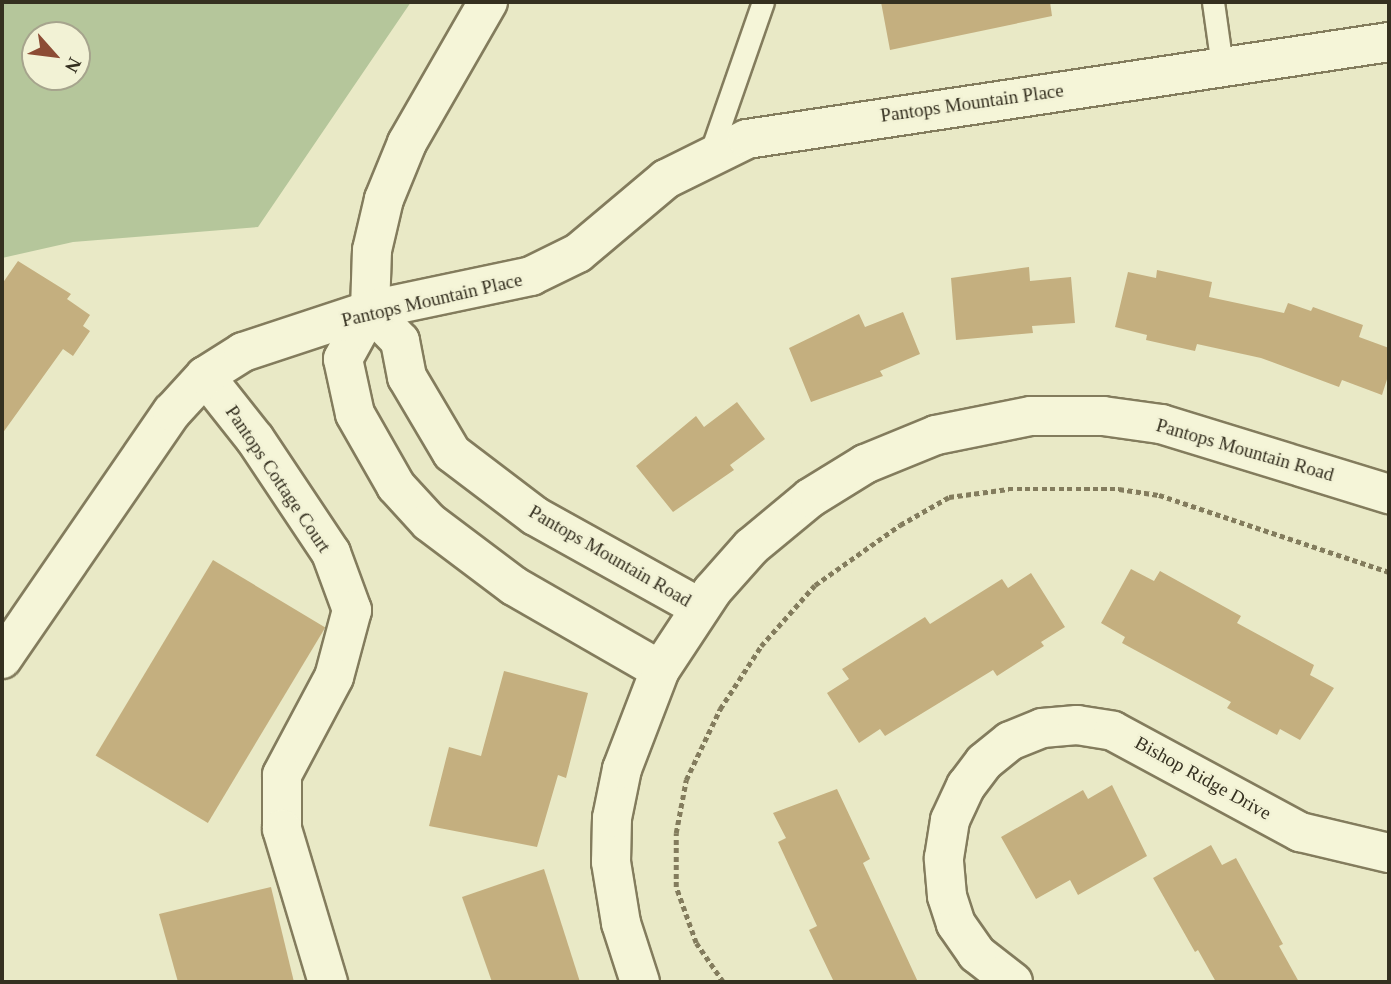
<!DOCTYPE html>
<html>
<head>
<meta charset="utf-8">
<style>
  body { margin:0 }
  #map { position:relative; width:1391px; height:984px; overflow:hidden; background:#e9e9c6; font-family:"Times New Roman",serif }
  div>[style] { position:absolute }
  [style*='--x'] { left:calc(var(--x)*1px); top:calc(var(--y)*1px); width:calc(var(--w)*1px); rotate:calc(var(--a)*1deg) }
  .green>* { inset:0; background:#b5c69b }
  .building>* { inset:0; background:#c4af7f; transform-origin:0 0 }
  .path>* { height:4.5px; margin-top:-2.25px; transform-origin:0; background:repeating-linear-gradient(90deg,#837c5d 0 5px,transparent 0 8.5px) }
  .roads { filter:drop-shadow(2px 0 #837c5d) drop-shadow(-2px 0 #837c5d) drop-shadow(0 2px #837c5d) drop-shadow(0 -2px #837c5d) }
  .service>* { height:21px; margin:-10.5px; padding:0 10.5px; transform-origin:10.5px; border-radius:10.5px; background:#f5f5d8 }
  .minor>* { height:38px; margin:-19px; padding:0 19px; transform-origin:19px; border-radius:19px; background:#f5f5d8 }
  span { translate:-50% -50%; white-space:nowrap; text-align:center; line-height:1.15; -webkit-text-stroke:5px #f2f2d5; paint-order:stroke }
  .street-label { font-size:19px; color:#353020 }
  .frame { position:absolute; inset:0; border:4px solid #353020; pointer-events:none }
  .north { position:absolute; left:21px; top:21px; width:70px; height:70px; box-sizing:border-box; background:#f2f2d5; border:2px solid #a6a48d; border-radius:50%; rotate:118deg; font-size:19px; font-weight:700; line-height:28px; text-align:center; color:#353020 }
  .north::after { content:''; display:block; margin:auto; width:24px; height:32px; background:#8c4c34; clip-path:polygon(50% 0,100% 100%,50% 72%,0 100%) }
</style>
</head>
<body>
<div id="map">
  <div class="green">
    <i style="clip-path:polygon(evenodd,2px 2px,411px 2px,258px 227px,73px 242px,2px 258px,2px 2px,35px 35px,77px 35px,77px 77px,35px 77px,35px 35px)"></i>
  </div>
  <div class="building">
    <i style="clip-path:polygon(881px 2px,1050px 2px,1052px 16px,890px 50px)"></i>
    <i style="clip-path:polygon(18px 261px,71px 294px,67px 299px,90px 315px,83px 326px,90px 331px,73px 356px,63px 349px,2px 434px,2px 284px)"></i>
    <i style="clip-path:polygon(1029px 267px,1030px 281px,1071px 277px,1075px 323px,1032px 326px,1033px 333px,956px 340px,951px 278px)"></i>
    <i style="clip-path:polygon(1157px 270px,1212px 282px,1209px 297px,1284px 313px,1288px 303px,1311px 311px,1313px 307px,1363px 325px,1359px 337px,1389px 348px,1389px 373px,1382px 395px,1342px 380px,1339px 387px,1261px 358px,1197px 344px,1195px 351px,1146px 340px,1147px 335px,1115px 327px,1128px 272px,1156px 278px)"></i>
    <i style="clip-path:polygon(903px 312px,920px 354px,880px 371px,883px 376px,811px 402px,789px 348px,859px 314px,865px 327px)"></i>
    <i style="clip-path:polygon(737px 402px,765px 439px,730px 465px,734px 470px,673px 512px,636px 466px,696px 416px,704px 427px)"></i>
    <i style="left:213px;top:560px;width:131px;height:228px;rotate:31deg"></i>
    <i style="clip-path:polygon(1131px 569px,1154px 581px,1160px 571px,1241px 616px,1237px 623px,1314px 665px,1310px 675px,1334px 688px,1300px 740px,1280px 729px,1277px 735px,1227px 708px,1231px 702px,1122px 643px,1125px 637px,1101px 623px)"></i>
    <i style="clip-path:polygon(1031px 573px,1065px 627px,1041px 642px,1044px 646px,997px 676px,993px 670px,885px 736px,880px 729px,859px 743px,827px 693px,849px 679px,842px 669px,925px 617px,930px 624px,1002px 579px,1008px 588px)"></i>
    <i style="clip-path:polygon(504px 671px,588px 693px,566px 778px,558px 775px,537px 847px,429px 826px,449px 747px,481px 756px)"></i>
    <i style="clip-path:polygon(1112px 785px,1147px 856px,1078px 895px,1070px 880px,1036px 899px,1001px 837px,1083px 790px,1088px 799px)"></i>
    <i style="clip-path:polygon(837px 789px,870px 859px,863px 863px,918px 982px,834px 982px,809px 930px,817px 926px,778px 842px,786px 838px,773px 813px)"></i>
    <i style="clip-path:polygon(1211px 845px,1222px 865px,1236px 858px,1283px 944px,1279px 946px,1299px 982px,1216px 982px,1198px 950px,1195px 952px,1153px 878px)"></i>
    <i style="clip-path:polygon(544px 869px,580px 982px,492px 982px,462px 897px)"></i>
    <i style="clip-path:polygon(271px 887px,294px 982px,178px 982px,159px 914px)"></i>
  </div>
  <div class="path">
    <i style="--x:723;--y:982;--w:47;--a:-124.7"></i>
    <i style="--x:696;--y:943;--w:59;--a:-109.7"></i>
    <i style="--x:676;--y:887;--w:54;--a:-90"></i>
    <i style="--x:676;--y:833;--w:54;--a:-79.3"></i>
    <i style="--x:686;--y:780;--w:79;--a:-64.4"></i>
    <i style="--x:720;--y:709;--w:75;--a:-56.9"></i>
    <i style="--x:761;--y:646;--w:81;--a:-48.5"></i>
    <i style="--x:815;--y:585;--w:104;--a:-35.2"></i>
    <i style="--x:900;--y:525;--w:56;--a:-29.7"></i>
    <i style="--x:949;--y:497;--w:60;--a:-7.7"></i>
    <i style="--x:1008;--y:489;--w:111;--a:0"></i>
    <i style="--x:1119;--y:489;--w:40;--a:8.5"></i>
    <i style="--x:1159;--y:495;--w:243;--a:18.5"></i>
  </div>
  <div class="roads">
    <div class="service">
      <i style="--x:1213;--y:2;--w:65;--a:82"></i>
      <i style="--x:710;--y:154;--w:161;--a:-70.8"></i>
    </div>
    <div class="minor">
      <i style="--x:488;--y:2;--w:163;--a:119.9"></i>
      <i style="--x:407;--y:143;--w:61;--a:112.3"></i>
      <i style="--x:384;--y:199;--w:52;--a:103.2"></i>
      <i style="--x:372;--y:250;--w:60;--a:91.9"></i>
      <i style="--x:370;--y:310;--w:56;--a:118.9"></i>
      <i style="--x:343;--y:359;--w:56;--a:77.7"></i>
      <i style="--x:355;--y:414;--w:83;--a:60.3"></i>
      <i style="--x:396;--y:486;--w:49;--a:47.5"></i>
      <i style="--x:429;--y:522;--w:106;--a:37"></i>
      <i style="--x:514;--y:586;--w:168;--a:29.9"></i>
      <i style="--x:370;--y:310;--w:43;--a:45.9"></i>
      <i style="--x:400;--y:341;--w:37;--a:79"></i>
      <i style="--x:407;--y:377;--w:88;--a:59.4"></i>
      <i style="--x:452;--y:453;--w:104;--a:37.2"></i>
      <i style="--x:535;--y:516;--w:189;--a:29.1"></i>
      <i style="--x:205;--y:376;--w:80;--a:51.6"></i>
      <i style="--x:255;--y:439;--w:137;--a:56.3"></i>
      <i style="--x:331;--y:553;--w:61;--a:69.8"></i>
      <i style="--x:352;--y:610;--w:69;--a:105"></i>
      <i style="--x:334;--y:677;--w:111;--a:118"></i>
      <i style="--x:282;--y:775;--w:54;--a:90"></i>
      <i style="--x:282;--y:829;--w:160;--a:73.3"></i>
      <i style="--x:2;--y:659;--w:300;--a:-55.5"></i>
      <i style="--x:172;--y:412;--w:49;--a:-47.5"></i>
      <i style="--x:205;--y:376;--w:45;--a:-32.3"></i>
      <i style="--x:243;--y:352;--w:134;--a:-18.3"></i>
      <i style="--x:370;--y:310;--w:165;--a:-11.9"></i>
      <i style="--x:531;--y:276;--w:52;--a:-26.1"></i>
      <i style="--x:578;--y:253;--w:115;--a:-40.1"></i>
      <i style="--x:666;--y:179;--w:90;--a:-26.3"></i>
      <i style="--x:747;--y:139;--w:649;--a:-8.59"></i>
      <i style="--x:640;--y:982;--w:62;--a:-107.9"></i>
      <i style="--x:621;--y:923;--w:62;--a:-99.3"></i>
      <i style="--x:611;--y:862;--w:44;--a:-88.7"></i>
      <i style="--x:612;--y:818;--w:50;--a:-78.5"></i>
      <i style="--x:622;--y:769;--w:106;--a:-69"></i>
      <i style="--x:660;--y:670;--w:95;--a:-56.6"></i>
      <i style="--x:712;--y:591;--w:59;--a:-48.4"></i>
      <i style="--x:751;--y:547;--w:77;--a:-39.7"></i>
      <i style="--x:810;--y:498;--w:65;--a:-31.7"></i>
      <i style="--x:865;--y:464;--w:77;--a:-22.2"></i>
      <i style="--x:936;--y:435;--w:97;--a:-11.3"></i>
      <i style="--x:1031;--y:416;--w:72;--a:0"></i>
      <i style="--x:1103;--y:416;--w:59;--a:7.9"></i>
      <i style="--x:1161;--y:424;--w:239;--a:17.1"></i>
      <i style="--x:1013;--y:982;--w:46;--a:-142.1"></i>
      <i style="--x:977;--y:954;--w:37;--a:-125"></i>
      <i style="--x:956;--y:924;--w:29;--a:-108"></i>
      <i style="--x:947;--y:896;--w:38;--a:-95"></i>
      <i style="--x:944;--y:858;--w:38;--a:-81"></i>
      <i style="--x:950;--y:820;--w:38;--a:-65"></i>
      <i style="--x:966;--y:786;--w:30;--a:-53"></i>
      <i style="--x:984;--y:762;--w:33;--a:-39"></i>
      <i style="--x:1010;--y:741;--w:35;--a:-22"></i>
      <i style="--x:1042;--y:728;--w:35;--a:-5"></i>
      <i style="--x:1077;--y:725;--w:36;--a:9"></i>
      <i style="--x:1113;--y:731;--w:213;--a:28.4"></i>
      <i style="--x:1300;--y:832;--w:91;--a:13.3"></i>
    </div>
  </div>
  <div class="street-label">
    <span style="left:972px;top:103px;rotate:-8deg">Pantops Mountain Place</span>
    <span style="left:432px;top:300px;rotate:-13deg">Pantops Mountain Place</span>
    <span style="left:1245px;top:450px;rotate:16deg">Pantops Mountain Road</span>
    <span style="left:278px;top:479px;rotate:56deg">Pantops Cottage Court</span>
    <span style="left:610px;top:556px;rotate:30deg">Pantops Mountain Road</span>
    <span style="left:1203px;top:778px;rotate:29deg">Bishop Ridge Drive</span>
  </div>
  <div class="frame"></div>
  <div class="north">N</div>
</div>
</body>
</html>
